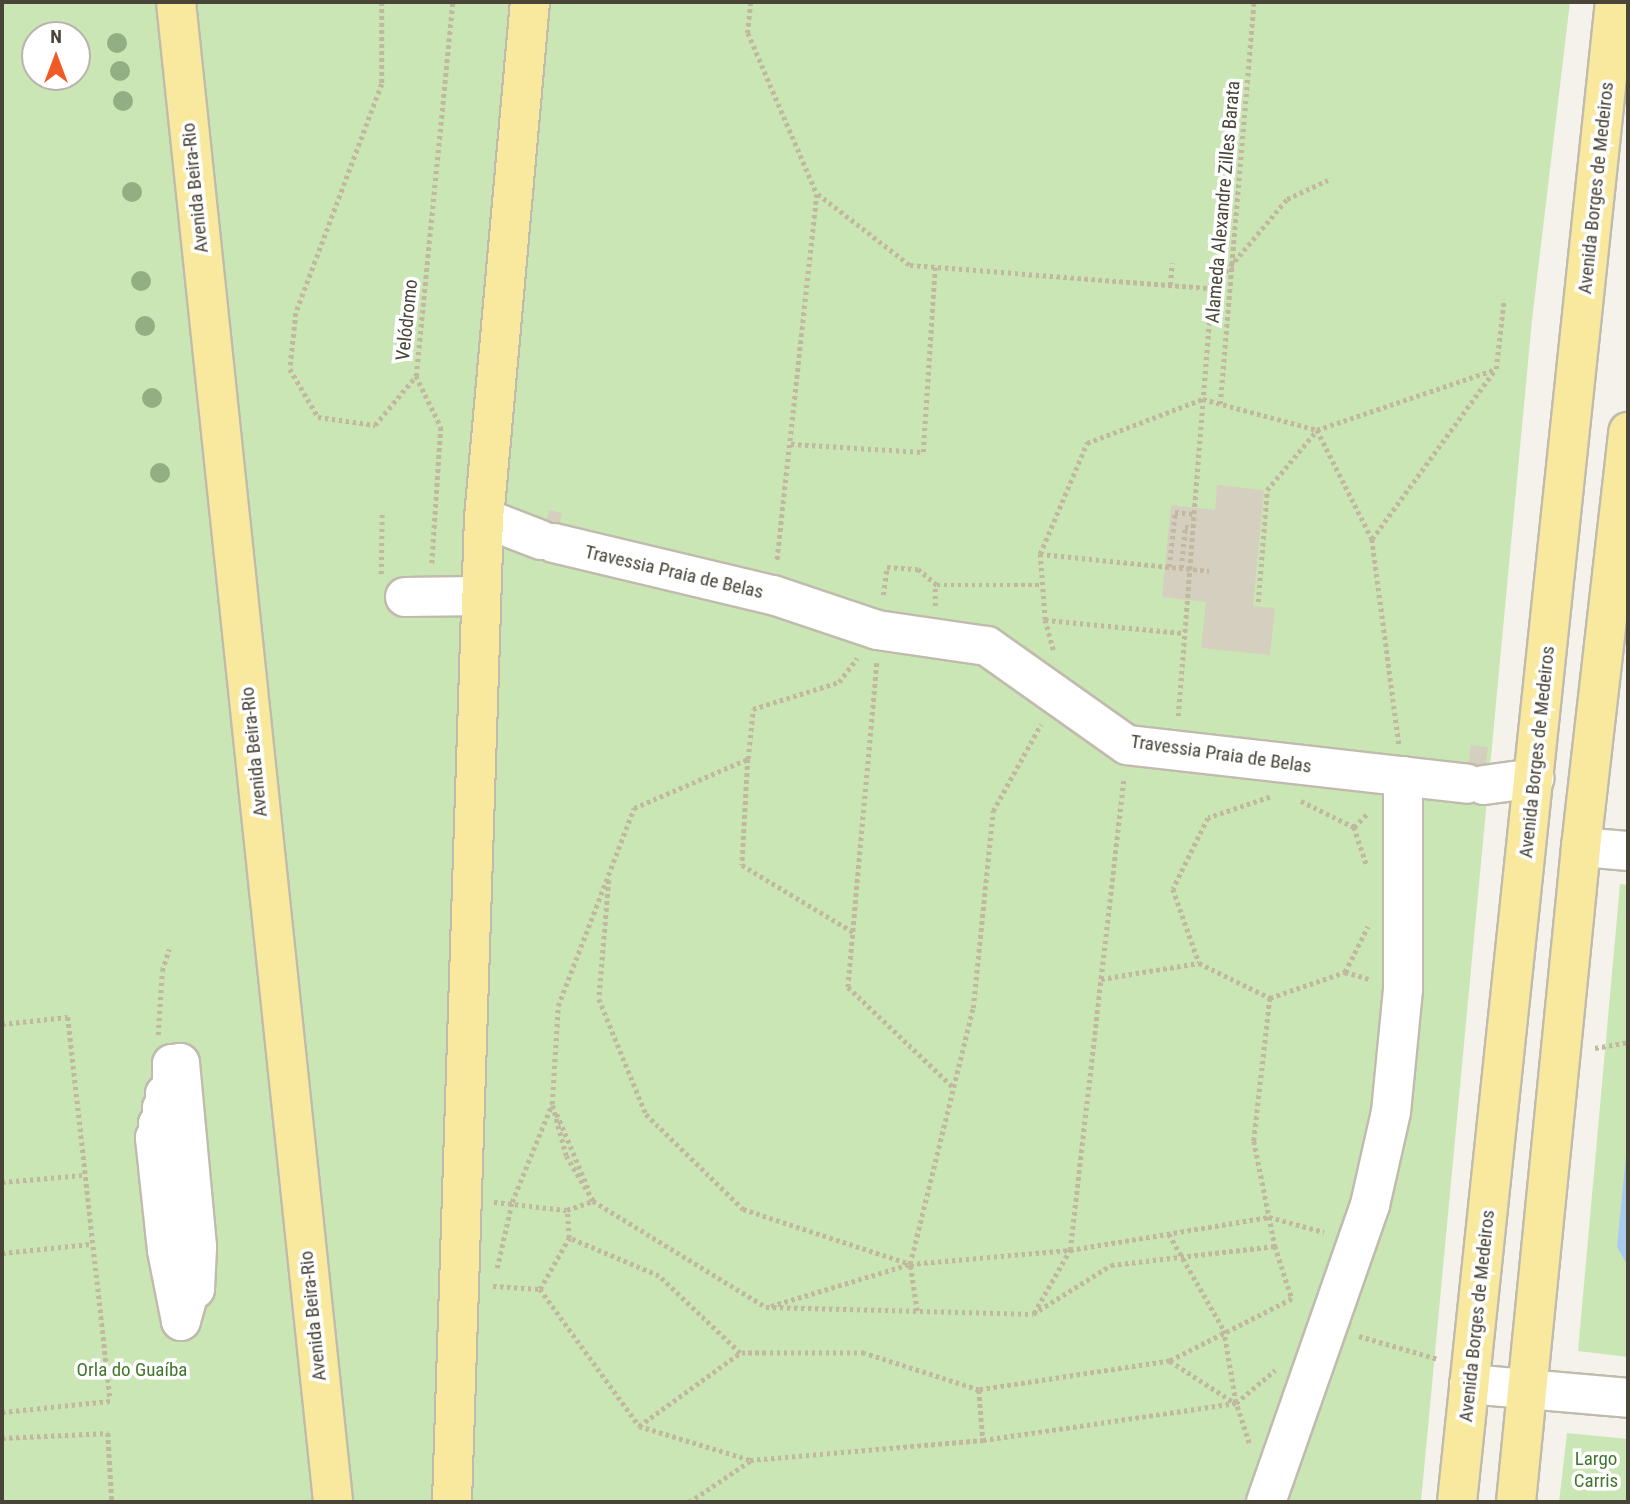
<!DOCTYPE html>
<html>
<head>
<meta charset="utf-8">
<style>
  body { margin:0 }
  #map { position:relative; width:1630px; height:1504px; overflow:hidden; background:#f4f2ea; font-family:"Roboto Condensed",sans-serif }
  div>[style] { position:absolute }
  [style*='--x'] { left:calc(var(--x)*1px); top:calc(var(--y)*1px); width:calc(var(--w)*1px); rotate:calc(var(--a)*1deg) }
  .green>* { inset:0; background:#cbe6b5 }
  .water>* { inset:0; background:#aacbed }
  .building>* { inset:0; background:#d5cfc0; transform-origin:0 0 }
  .path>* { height:4.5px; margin-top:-2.25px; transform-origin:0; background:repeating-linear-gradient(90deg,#c1b89f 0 3.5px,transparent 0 7px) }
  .roads { filter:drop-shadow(2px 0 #c0bbad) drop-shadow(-2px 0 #c0bbad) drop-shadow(0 2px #c0bbad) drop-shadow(0 -2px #c0bbad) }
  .minor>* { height:38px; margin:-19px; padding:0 19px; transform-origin:19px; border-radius:19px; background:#fff }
  .major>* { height:38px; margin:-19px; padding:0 19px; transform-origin:19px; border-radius:19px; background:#f9e99e }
  .trees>* { width:20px; height:20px; margin:-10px; border-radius:50%; background:#92af83 }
  span { translate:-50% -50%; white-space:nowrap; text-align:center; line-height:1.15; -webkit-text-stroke:7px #fff; paint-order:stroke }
  .street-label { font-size:19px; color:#484438 }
  .park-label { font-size:19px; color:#42782e }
  .frame { position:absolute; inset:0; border:4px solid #484438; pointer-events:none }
  .north { position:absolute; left:21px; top:21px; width:70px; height:70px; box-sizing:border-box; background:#fff; border:2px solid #b6b4af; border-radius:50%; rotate:0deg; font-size:19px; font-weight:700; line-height:28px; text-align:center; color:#484438 }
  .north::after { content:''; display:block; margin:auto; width:24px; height:32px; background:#f05a26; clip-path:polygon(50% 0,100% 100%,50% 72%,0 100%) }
</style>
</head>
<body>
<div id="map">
  <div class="green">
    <i style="clip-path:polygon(evenodd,2px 2px,1570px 2px,1532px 320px,1421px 1502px,2px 1502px,2px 2px,35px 35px,77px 35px,77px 77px,35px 77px,35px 35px)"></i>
    <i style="clip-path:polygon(1620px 884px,1628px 885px,1628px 1357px,1578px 1351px)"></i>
    <i style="clip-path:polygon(1567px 1433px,1628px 1439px,1628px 1502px,1559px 1502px)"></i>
  </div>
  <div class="water">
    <i style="clip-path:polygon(1628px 1135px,1628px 1266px,1617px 1247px)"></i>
  </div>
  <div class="building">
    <i style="clip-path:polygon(1217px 485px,1264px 490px,1253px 606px,1275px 608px,1270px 655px,1201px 648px,1206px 602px,1162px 597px,1171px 505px,1215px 510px)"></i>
    <i style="left:549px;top:510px;width:13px;height:43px;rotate:13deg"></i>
    <i style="left:1471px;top:745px;width:17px;height:52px;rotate:7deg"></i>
  </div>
  <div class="path">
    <i style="--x:382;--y:2;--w:82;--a:90"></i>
    <i style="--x:382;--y:84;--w:245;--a:110.6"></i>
    <i style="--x:296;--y:313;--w:56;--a:96.1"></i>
    <i style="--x:290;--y:369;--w:56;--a:59.7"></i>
    <i style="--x:318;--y:417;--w:58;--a:8"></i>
    <i style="--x:375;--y:425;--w:64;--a:-50.1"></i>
    <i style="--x:416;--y:376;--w:376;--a:-84.4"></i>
    <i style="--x:751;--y:2;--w:31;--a:96"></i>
    <i style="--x:748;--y:33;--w:175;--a:66.8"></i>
    <i style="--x:817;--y:194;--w:371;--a:96.2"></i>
    <i style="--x:818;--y:194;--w:116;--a:37.7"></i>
    <i style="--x:910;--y:265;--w:302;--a:4.4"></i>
    <i style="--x:1170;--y:285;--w:22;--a:-85"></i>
    <i style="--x:416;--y:376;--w:57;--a:63.9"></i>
    <i style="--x:441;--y:427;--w:137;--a:93.8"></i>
    <i style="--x:1220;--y:404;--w:403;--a:-85.2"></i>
    <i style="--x:791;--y:444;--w:132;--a:3.5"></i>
    <i style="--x:923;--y:452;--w:185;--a:-86.3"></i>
    <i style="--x:1372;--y:539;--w:209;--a:-54"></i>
    <i style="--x:1040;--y:554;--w:170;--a:5.7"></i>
    <i style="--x:1169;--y:567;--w:55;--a:-83.8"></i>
    <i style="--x:1175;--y:512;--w:19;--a:6"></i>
    <i style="--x:1181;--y:568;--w:41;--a:-84.4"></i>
    <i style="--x:1185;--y:527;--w:7;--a:8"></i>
    <i style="--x:381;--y:574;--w:63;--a:-89.1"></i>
    <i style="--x:883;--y:595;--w:28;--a:-82"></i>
    <i style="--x:887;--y:567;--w:31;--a:4"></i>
    <i style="--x:918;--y:569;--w:25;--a:40"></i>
    <i style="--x:937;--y:585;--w:105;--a:0"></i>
    <i style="--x:1258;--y:602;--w:112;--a:-85.4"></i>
    <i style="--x:1267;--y:490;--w:78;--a:-50.2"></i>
    <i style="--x:1317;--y:430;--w:189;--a:-18.8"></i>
    <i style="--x:1496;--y:369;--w:70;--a:-83.5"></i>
    <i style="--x:935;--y:606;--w:21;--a:-90"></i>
    <i style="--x:1045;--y:620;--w:139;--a:5.4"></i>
    <i style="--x:1053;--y:650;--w:31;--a:-105"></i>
    <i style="--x:1045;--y:620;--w:66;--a:-94.3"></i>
    <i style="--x:1040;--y:554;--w:121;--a:-67.1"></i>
    <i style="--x:1087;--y:443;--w:124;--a:-20.8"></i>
    <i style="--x:1203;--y:399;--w:118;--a:15.2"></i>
    <i style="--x:1317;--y:430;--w:122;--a:63.2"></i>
    <i style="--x:1372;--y:539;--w:207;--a:82.5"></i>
    <i style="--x:877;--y:663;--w:325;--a:95.1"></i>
    <i style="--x:848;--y:987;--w:145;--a:43.6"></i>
    <i style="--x:1178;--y:716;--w:429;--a:-85.5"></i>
    <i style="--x:1212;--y:288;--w:116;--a:-49.9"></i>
    <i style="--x:1287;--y:199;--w:45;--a:-24.9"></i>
    <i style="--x:748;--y:759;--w:106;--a:93.2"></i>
    <i style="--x:742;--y:865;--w:130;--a:31.1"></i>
    <i style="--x:1270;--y:797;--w:65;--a:161.3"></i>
    <i style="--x:1208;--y:818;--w:79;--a:116.2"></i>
    <i style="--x:1173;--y:889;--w:78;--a:70.6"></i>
    <i style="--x:1199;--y:963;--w:79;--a:26.2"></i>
    <i style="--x:1270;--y:998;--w:79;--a:-19.1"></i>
    <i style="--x:1345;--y:972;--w:26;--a:16"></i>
    <i style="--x:1301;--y:801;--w:59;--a:26.1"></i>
    <i style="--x:1354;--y:827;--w:41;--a:71.6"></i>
    <i style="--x:1354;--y:827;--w:21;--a:-45"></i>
    <i style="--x:609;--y:880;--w:119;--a:94.8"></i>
    <i style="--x:599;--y:999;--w:124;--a:67.8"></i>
    <i style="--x:646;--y:1114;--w:136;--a:44.4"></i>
    <i style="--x:743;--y:1209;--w:176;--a:18.2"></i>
    <i style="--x:1345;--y:972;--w:51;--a:-63.4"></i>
    <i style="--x:1101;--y:979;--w:99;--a:-9.3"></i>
    <i style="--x:1270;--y:998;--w:144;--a:96.4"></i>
    <i style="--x:1254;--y:1141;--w:107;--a:78.7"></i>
    <i style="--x:2;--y:1024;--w:66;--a:-6.1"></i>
    <i style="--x:68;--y:1017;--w:383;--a:83.7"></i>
    <i style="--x:158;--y:1035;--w:64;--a:-86.4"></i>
    <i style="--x:162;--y:971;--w:23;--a:-72"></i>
    <i style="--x:1595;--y:1048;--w:34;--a:-10"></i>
    <i style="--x:557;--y:1114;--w:82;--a:67.2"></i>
    <i style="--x:2;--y:1182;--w:81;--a:-4.9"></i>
    <i style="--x:593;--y:1201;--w:52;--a:-121"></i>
    <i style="--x:566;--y:1156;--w:54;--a:-105.1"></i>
    <i style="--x:552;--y:1104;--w:98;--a:-86.5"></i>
    <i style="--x:558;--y:1006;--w:212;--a:-69"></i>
    <i style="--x:634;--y:808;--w:124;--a:-23.3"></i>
    <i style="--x:748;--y:759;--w:50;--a:-84.3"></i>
    <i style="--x:753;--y:709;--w:90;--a:-17.4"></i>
    <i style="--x:839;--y:682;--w:30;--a:-53"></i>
    <i style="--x:494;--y:1202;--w:73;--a:6.3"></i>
    <i style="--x:1169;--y:1234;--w:111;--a:60.2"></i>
    <i style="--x:1224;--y:1330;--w:73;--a:80.5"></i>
    <i style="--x:2;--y:1253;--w:89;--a:-5.8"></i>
    <i style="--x:497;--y:1268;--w:68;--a:-77.2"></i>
    <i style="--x:512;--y:1202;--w:106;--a:-67.8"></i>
    <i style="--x:493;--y:1286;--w:47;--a:3.7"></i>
    <i style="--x:540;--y:1289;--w:169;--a:54.1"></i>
    <i style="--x:639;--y:1426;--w:116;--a:17"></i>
    <i style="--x:750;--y:1460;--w:234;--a:-4.9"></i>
    <i style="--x:983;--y:1440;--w:256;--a:-8.3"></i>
    <i style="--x:540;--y:1289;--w:59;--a:-60.4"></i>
    <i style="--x:569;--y:1238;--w:28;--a:-94"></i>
    <i style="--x:567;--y:1210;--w:28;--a:-19"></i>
    <i style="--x:593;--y:1201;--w:203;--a:31.5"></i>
    <i style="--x:766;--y:1307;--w:267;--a:1.5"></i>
    <i style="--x:1033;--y:1314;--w:92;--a:-32.1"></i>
    <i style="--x:1111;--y:1265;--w:165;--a:-6.6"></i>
    <i style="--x:1275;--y:1246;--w:56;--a:72.2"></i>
    <i style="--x:1292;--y:1299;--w:137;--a:153.1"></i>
    <i style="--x:1170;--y:1361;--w:193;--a:171.4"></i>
    <i style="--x:979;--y:1390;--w:121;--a:-162.2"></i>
    <i style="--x:864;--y:1353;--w:124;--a:180"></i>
    <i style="--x:740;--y:1353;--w:112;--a:-136.5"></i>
    <i style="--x:659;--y:1276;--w:98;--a:-157.1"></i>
    <i style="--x:771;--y:1306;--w:145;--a:-16.8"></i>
    <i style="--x:910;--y:1264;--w:161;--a:-5"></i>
    <i style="--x:1070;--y:1250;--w:202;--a:-9.4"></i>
    <i style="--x:1269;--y:1217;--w:57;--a:15.3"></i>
    <i style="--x:917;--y:1311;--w:48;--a:-98.5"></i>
    <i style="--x:910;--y:1264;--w:264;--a:-76.2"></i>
    <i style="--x:973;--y:1008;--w:198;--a:-84.2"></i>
    <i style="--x:993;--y:811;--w:99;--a:-61.1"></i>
    <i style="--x:1034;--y:1313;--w:73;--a:-60.3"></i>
    <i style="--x:1070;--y:1250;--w:475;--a:-83.5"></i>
    <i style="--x:1359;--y:1336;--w:82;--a:16.2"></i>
    <i style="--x:1170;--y:1361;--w:77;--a:32.9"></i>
    <i style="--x:979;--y:1390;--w:50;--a:85.4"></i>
    <i style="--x:2;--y:1412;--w:109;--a:-5.8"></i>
    <i style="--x:639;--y:1426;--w:125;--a:-35.9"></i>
    <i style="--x:2;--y:1438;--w:106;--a:-2.7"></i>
    <i style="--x:108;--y:1433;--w:69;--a:86.7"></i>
    <i style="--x:1249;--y:1443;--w:42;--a:-108"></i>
    <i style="--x:1236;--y:1403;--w:51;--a:-40.2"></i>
    <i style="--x:689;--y:1502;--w:73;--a:-33.9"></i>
  </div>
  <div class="roads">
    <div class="minor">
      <i style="--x:484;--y:518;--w:61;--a:21.1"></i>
      <i style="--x:554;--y:543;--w:225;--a:13.4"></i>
      <i style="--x:773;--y:595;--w:110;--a:18.6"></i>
      <i style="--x:877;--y:630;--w:111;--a:8.3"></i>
      <i style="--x:987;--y:646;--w:171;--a:35.3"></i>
      <i style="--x:1127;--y:745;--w:342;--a:6.5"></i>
      <i style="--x:405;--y:597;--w:75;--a:-0.8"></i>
      <i style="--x:1484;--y:785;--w:51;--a:-7.8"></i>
      <i style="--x:1581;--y:847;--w:47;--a:4.9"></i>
      <i style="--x:180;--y:1063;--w:185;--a:84.7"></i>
      <i style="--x:197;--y:1247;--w:42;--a:92.7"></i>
      <i style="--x:195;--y:1289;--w:5;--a:180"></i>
      <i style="--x:190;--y:1289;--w:33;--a:106"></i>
      <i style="--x:181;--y:1321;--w:72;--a:-101.2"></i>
      <i style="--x:167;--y:1250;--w:113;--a:-96.1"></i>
      <i style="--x:155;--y:1138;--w:5;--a:-11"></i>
      <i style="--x:160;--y:1137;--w:13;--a:-99"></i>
      <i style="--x:158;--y:1124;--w:6;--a:-9"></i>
      <i style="--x:164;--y:1123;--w:15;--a:-98"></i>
      <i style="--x:162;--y:1108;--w:5;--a:0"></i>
      <i style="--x:167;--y:1108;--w:14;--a:-98"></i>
      <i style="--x:165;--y:1094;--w:7;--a:-8"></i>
      <i style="--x:172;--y:1093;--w:29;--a:-90"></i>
      <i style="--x:172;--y:1064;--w:8;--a:-7"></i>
      <i style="--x:1469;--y:1384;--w:160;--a:5"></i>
      <i style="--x:1266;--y:1502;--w:315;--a:-70.7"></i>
      <i style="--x:1370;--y:1205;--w:95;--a:-77.3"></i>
      <i style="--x:1391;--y:1112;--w:124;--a:-84.4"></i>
      <i style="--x:1403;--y:989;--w:213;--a:-90"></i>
    </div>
    <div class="major">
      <i style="--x:176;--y:2;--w:1508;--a:84.02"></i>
      <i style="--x:452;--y:1502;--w:985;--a:-88.14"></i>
      <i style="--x:484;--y:518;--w:518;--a:-84.91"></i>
      <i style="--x:1457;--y:1502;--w:1508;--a:-83.99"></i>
      <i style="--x:1516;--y:1502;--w:658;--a:-84.33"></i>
      <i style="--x:1581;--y:847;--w:418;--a:-83.5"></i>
    </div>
  </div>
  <div class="trees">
    <i style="left:117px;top:43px"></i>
    <i style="left:120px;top:71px"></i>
    <i style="left:123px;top:101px"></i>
    <i style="left:132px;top:192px"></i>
    <i style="left:141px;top:281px"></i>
    <i style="left:145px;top:326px"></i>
    <i style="left:152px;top:398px"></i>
    <i style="left:160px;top:473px"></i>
  </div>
  <div class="street-label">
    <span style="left:195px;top:188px;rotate:-96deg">Avenida Beira-Rio</span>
    <span style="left:1596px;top:188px;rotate:-84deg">Avenida Borges de Medeiros</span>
    <span style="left:1223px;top:202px;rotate:-85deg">Alameda Alexandre Zilles Barata</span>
    <span style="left:407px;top:320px;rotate:-84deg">Velódromo</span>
    <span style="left:674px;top:572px;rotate:13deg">Travessia Praia de Belas</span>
    <span style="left:254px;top:752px;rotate:-96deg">Avenida Beira-Rio</span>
    <span style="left:1537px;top:752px;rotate:-84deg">Avenida Borges de Medeiros</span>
    <span style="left:1221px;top:754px;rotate:8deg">Travessia Praia de Belas</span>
    <span style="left:313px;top:1316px;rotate:-96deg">Avenida Beira-Rio</span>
    <span style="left:1477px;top:1316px;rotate:-84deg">Avenida Borges de Medeiros</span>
  </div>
  <div class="park-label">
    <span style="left:132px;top:1370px">Orla do Guaíba</span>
    <span style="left:1596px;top:1470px">Largo<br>Carris</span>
  </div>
  <div class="frame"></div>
  <div class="north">N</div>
</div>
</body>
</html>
